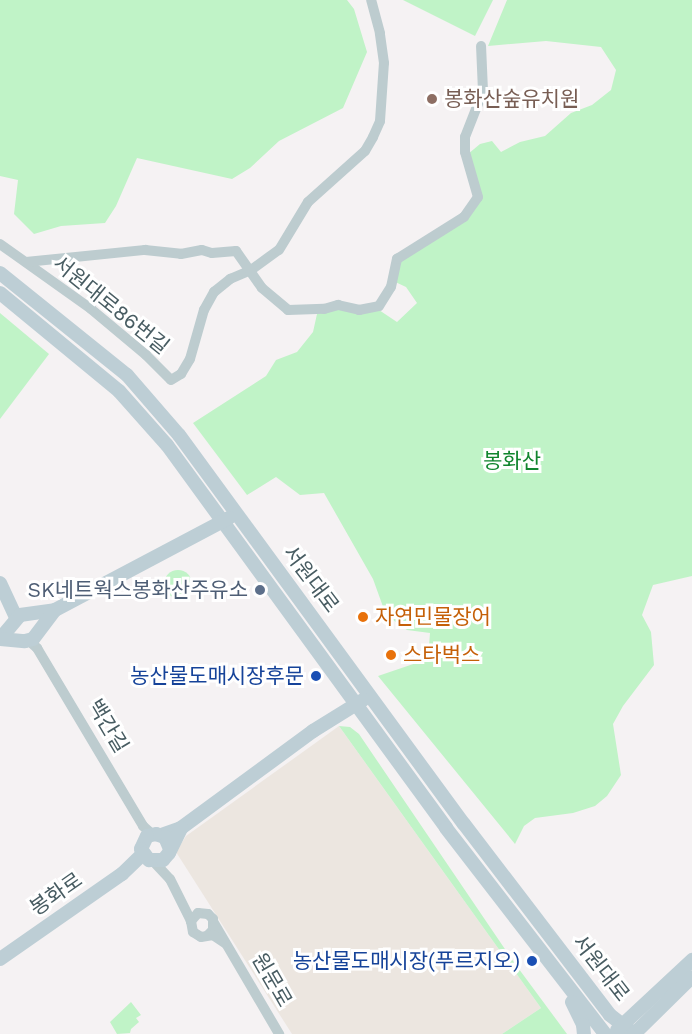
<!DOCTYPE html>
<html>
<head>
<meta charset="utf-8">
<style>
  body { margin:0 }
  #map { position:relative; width:692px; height:1034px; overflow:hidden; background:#f5f2f3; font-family:"Work Sans","Noto Sans KR",sans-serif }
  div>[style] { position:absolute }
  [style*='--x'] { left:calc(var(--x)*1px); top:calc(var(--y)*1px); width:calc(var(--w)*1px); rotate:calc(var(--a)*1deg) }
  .commercial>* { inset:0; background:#ece6e0 }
  .green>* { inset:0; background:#c0f3c7 }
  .round { border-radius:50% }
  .street>* { height:10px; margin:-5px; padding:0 5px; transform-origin:5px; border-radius:5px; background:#bdcccf }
  .secondary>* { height:14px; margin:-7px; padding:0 7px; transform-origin:7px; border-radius:7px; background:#bdced5 }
  .dots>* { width:16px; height:16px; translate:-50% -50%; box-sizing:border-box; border:3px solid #fff; border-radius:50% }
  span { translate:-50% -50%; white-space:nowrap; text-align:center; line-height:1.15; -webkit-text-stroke:6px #fff; paint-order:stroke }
  .education-label { font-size:21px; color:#785e54 }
  .left { translate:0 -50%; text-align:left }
  .street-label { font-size:21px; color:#485c62 }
  .park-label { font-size:21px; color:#11852e }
  .service-label { font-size:21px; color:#4e5e75 }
  .right { translate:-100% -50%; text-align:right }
  .food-label { font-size:21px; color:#c56008 }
  .transit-label { font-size:21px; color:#164399 }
</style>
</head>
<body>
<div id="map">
  <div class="commercial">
    <i style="clip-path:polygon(339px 726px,541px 1008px,502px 1034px,292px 1034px,176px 852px,186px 836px)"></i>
  </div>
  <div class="green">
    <i style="clip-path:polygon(0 0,347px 0,354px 9px,367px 52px,343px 108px,279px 141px,250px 168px,232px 179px,137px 158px,116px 206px,105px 223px,61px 226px,34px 234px,14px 214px,18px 180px,0 176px)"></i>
    <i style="clip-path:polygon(403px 0,493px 0,475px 36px)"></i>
    <i style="clip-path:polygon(507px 0,692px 0,692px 576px,653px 585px,642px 615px,651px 632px,654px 665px,623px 706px,613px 724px,621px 775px,607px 796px,595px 806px,573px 813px,535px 818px,524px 826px,515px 844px,378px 676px,428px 659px,430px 633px,407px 630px,386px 615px,373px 579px,324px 493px,300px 495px,276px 477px,247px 495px,193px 423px,266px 376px,276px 360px,297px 352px,313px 332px,317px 314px,338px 309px,376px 308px,397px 322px,417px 303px,406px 287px,391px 280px,400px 260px,477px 201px,468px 154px,480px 144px,492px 141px,501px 152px,520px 142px,545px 136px,571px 113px,592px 105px,611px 90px,616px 70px,601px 47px,546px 41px,488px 46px)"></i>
    <i style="clip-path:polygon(0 313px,49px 354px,0 419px)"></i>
    <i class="round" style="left:164px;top:570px;width:28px;height:28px"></i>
    <i style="clip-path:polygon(339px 726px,350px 727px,359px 734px,513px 961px,567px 1034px,502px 1034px,541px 1008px)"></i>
    <i style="clip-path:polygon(131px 1002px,141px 1015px,136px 1018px,139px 1022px,131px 1029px,130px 1033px,117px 1034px,110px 1022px)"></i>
  </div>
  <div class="street">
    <i style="--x:0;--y:244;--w:112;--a:35.5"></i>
    <i style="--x:91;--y:309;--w:72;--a:39.9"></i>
    <i style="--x:146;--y:355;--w:35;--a:45"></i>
    <i style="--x:171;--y:380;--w:12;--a:-31"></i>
    <i style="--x:181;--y:374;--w:17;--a:-59"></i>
    <i style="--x:190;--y:359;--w:51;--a:-74.1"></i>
    <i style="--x:204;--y:310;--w:21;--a:-61"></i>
    <i style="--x:214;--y:292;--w:21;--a:-39"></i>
    <i style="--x:230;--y:279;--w:23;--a:-23"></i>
    <i style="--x:251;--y:270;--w:34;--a:-36"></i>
    <i style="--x:279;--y:250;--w:56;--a:-58.9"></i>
    <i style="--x:308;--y:202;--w:76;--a:-41.8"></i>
    <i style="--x:365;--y:151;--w:16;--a:-60"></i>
    <i style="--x:373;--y:137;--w:17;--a:-66"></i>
    <i style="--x:380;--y:121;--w:58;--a:-86.1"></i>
    <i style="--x:384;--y:63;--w:30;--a:-98"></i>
    <i style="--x:380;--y:33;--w:34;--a:-105"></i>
    <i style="--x:26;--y:262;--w:120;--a:-5.8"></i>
    <i style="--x:145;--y:250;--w:36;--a:6"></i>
    <i style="--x:181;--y:254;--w:21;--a:-11"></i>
    <i style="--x:202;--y:250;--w:10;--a:17"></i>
    <i style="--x:212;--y:253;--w:24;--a:-5"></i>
    <i style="--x:236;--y:251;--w:45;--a:54.9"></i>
    <i style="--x:262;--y:288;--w:34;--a:40"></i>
    <i style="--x:288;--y:310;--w:36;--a:-2"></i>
    <i style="--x:324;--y:309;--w:15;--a:-16"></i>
    <i style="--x:338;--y:305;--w:22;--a:13"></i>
    <i style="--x:359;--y:310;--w:20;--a:-11"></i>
    <i style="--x:379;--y:306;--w:22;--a:-58"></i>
    <i style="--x:391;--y:287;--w:29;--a:-78"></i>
    <i style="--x:397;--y:259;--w:79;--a:-32.1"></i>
    <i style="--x:464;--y:217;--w:24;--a:-55"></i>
    <i style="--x:478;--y:197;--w:47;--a:-106.1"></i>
    <i style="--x:465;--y:152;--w:15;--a:-90"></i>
    <i style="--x:465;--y:137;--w:49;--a:-68.6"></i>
    <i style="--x:483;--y:91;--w:45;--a:-92.5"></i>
    <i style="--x:29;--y:641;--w:11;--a:41"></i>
    <i style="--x:37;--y:648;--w:207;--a:59.2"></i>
    <i style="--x:143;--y:826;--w:12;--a:42"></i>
    <i style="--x:154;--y:862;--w:23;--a:47"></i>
    <i style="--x:170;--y:879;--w:47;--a:63.4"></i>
    <i style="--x:214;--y:923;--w:129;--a:59.6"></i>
    <i style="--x:208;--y:935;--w:7;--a:-45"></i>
    <i style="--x:213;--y:930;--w:11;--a:-90"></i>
    <i style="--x:213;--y:919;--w:7;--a:-135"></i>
    <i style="--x:208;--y:914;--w:10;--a:-174"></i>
    <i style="--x:198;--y:913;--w:11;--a:131"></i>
    <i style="--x:191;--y:921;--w:11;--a:80"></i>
    <i style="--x:193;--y:932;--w:9;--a:32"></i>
    <i style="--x:201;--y:937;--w:12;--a:-9"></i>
    <i style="--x:213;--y:935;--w:14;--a:34"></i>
  </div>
  <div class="secondary">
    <i style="--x:0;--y:273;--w:163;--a:38.8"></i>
    <i style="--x:127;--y:375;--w:79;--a:49.1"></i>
    <i style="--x:179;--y:435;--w:482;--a:53.8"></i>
    <i style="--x:464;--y:824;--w:240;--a:52.6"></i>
    <i style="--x:610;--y:1015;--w:31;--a:38"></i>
    <i style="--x:0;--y:293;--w:154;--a:39.5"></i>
    <i style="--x:119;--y:391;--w:72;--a:48.4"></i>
    <i style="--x:167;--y:445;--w:474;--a:53.9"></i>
    <i style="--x:446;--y:828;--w:260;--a:52.3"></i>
    <i style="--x:0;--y:583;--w:38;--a:65"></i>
    <i style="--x:0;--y:639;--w:31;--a:-50"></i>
    <i style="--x:20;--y:615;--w:35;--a:-8"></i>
    <i style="--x:55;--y:610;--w:197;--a:-27.9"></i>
    <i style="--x:0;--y:639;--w:25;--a:5"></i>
    <i style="--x:25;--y:641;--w:8;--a:-14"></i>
    <i style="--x:33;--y:639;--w:36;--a:-53"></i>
    <i style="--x:161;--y:835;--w:21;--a:-19"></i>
    <i style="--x:181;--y:828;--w:164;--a:-36.3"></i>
    <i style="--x:313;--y:731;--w:59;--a:-31.8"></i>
    <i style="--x:170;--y:849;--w:13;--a:-113"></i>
    <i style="--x:165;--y:837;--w:9;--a:-162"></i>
    <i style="--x:156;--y:834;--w:9;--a:167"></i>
    <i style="--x:147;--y:836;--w:14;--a:115"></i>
    <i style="--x:141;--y:849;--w:14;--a:54"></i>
    <i style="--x:149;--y:860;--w:14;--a:0"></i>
    <i style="--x:163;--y:860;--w:9;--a:-49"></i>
    <i style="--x:169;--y:853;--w:28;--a:-64"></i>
    <i style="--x:0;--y:959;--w:149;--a:-34.9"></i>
    <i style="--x:122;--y:874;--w:29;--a:-44"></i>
    <i style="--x:572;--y:1002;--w:25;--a:64"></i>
    <i style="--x:583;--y:1025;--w:9;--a:84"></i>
    <i style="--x:617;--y:1030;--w:103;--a:-43"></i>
    <i style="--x:634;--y:1034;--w:81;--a:-44.5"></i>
  </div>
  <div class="dots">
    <i style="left:432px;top:99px;background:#8d6e63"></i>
    <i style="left:260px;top:590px;background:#5c6f8a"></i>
    <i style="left:363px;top:617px;background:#e8710a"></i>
    <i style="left:391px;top:655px;background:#e8710a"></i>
    <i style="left:316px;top:676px;background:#1a4fb4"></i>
    <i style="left:532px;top:961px;background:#1a4fb4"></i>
  </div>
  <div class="education-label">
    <span class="left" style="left:444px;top:99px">봉화산숲유치원</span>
  </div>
  <div class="street-label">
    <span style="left:111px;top:305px;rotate:39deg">서원대로86번길</span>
    <span style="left:311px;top:579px;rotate:53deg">서원대로</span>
    <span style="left:108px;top:726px;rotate:59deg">백간길</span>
    <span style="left:56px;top:894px;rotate:-35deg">봉화로</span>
    <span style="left:601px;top:968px;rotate:52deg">서원대로</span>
    <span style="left:272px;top:980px;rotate:60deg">원문로</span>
  </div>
  <div class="park-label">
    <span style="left:512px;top:461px">봉화산</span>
  </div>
  <div class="service-label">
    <span class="right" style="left:248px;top:590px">SK네트웍스봉화산주유소</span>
  </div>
  <div class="food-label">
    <span class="left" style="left:375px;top:617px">자연민물장어</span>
    <span class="left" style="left:403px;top:655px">스타벅스</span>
  </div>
  <div class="transit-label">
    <span class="right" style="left:304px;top:676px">농산물도매시장후문</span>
    <span class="right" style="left:520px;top:961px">농산물도매시장(푸르지오)</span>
  </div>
</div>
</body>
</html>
